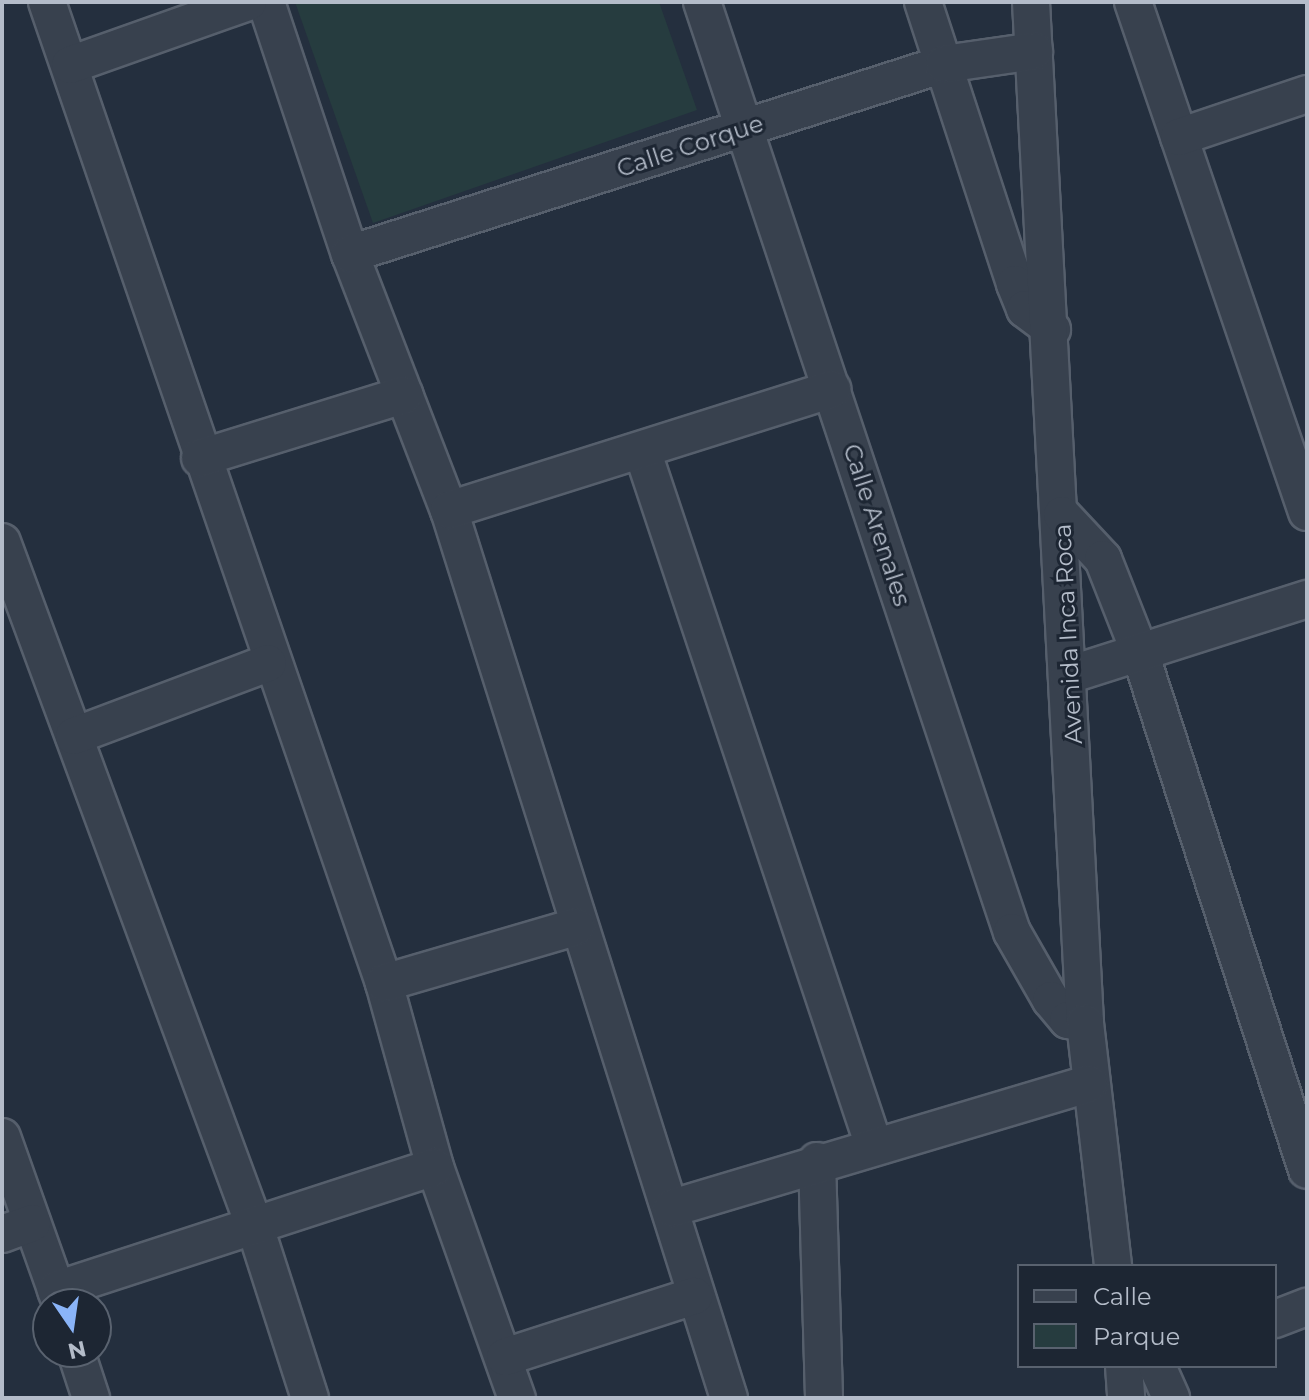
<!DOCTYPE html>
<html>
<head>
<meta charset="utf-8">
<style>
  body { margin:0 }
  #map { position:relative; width:1309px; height:1400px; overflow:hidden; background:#242f3e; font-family:Montserrat,sans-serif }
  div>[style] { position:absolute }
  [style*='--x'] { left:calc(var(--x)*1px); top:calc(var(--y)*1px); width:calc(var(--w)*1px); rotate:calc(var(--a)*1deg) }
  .green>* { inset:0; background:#263c3f }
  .roads { filter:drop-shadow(2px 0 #565f6c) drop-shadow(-2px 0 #565f6c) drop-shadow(0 2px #565f6c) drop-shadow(0 -2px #565f6c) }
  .minor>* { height:36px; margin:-18px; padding:0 18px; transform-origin:18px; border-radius:18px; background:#38414e }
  span { translate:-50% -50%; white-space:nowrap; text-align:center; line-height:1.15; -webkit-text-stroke:6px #1d2633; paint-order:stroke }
  .street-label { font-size:24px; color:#b4bcc9 }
  .frame { position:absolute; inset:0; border:4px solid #b4bcc9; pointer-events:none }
  .legend { position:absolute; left:1017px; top:1264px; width:260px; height:104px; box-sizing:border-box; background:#1d2633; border:2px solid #59626f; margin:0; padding:10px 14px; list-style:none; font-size:24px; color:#b4bcc9 }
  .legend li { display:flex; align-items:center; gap:16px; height:40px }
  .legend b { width:40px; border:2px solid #59626f }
  .north { position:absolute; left:32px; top:1288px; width:80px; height:80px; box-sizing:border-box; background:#1d2633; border:2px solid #59626f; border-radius:50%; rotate:167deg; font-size:22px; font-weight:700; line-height:32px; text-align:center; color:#b4bcc9 }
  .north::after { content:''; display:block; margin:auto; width:28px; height:36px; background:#8ab4f8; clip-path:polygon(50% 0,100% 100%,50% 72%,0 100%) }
</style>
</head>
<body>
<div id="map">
  <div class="green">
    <i style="clip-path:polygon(295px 2px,659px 2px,697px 110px,373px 223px)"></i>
  </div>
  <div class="roads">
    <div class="minor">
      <i style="--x:47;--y:2;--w:1037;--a:71.04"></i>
      <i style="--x:384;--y:983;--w:191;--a:74.5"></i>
      <i style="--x:435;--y:1167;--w:245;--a:70.5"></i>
      <i style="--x:266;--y:2;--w:266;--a:71.6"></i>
      <i style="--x:350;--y:254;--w:274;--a:68.9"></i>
      <i style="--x:449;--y:510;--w:931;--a:72.5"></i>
      <i style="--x:702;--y:2;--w:980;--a:71.57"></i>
      <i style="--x:1012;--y:932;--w:78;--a:60.2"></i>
      <i style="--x:1051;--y:1000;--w:26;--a:50"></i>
      <i style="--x:1068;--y:1020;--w:17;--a:10"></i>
      <i style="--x:923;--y:2;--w:297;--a:71.9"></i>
      <i style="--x:1015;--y:284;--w:27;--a:68"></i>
      <i style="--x:1025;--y:309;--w:34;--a:37"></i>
      <i style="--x:1031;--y:2;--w:1022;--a:86.97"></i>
      <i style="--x:1085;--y:1023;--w:245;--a:83.4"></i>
      <i style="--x:1133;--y:2;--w:539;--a:71.16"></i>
      <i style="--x:70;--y:65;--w:189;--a:-19.5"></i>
      <i style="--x:1179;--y:137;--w:135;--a:-18.6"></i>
      <i style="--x:350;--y:254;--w:624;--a:-17.74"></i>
      <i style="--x:944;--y:64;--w:91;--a:-8.2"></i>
      <i style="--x:642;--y:450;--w:730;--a:71.57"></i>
      <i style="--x:200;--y:458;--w:214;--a:-17.2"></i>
      <i style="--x:449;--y:510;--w:402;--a:-17.5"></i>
      <i style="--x:1062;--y:515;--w:60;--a:47"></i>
      <i style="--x:1103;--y:559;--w:101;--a:68.5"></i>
      <i style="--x:1140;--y:653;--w:543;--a:72.1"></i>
      <i style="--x:2;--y:542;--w:733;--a:69.74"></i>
      <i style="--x:256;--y:1230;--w:176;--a:72.2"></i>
      <i style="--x:1069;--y:675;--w:250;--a:-17.7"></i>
      <i style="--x:74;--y:736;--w:207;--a:-20.6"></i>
      <i style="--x:384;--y:983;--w:200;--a:-16.3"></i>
      <i style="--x:2;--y:1137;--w:177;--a:70.5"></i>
      <i style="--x:817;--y:1161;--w:237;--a:88.3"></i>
      <i style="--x:672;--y:1208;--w:435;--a:-16.6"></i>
      <i style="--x:2;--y:1234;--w:32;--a:-20"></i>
      <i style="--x:56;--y:1290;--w:398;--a:-18"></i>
      <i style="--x:1275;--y:1319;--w:34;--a:-21"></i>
      <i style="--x:76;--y:1352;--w:48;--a:71.9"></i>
      <i style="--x:505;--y:1357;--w:199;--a:-17.9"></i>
      <i style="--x:1124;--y:1366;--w:32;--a:86"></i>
      <i style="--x:1157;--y:1366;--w:35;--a:66"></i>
    </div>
  </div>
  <div class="street-label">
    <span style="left:690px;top:146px;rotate:-18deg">Calle Corque</span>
    <span style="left:877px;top:525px;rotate:72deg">Calle Arenales</span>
    <span style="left:1068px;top:634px;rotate:-93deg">Avenida Inca Roca</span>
  </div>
  <div class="frame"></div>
  <ul class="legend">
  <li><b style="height:10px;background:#38414e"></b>Calle</li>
  <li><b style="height:22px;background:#263c3f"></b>Parque</li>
  </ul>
  <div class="north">N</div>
</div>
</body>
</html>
